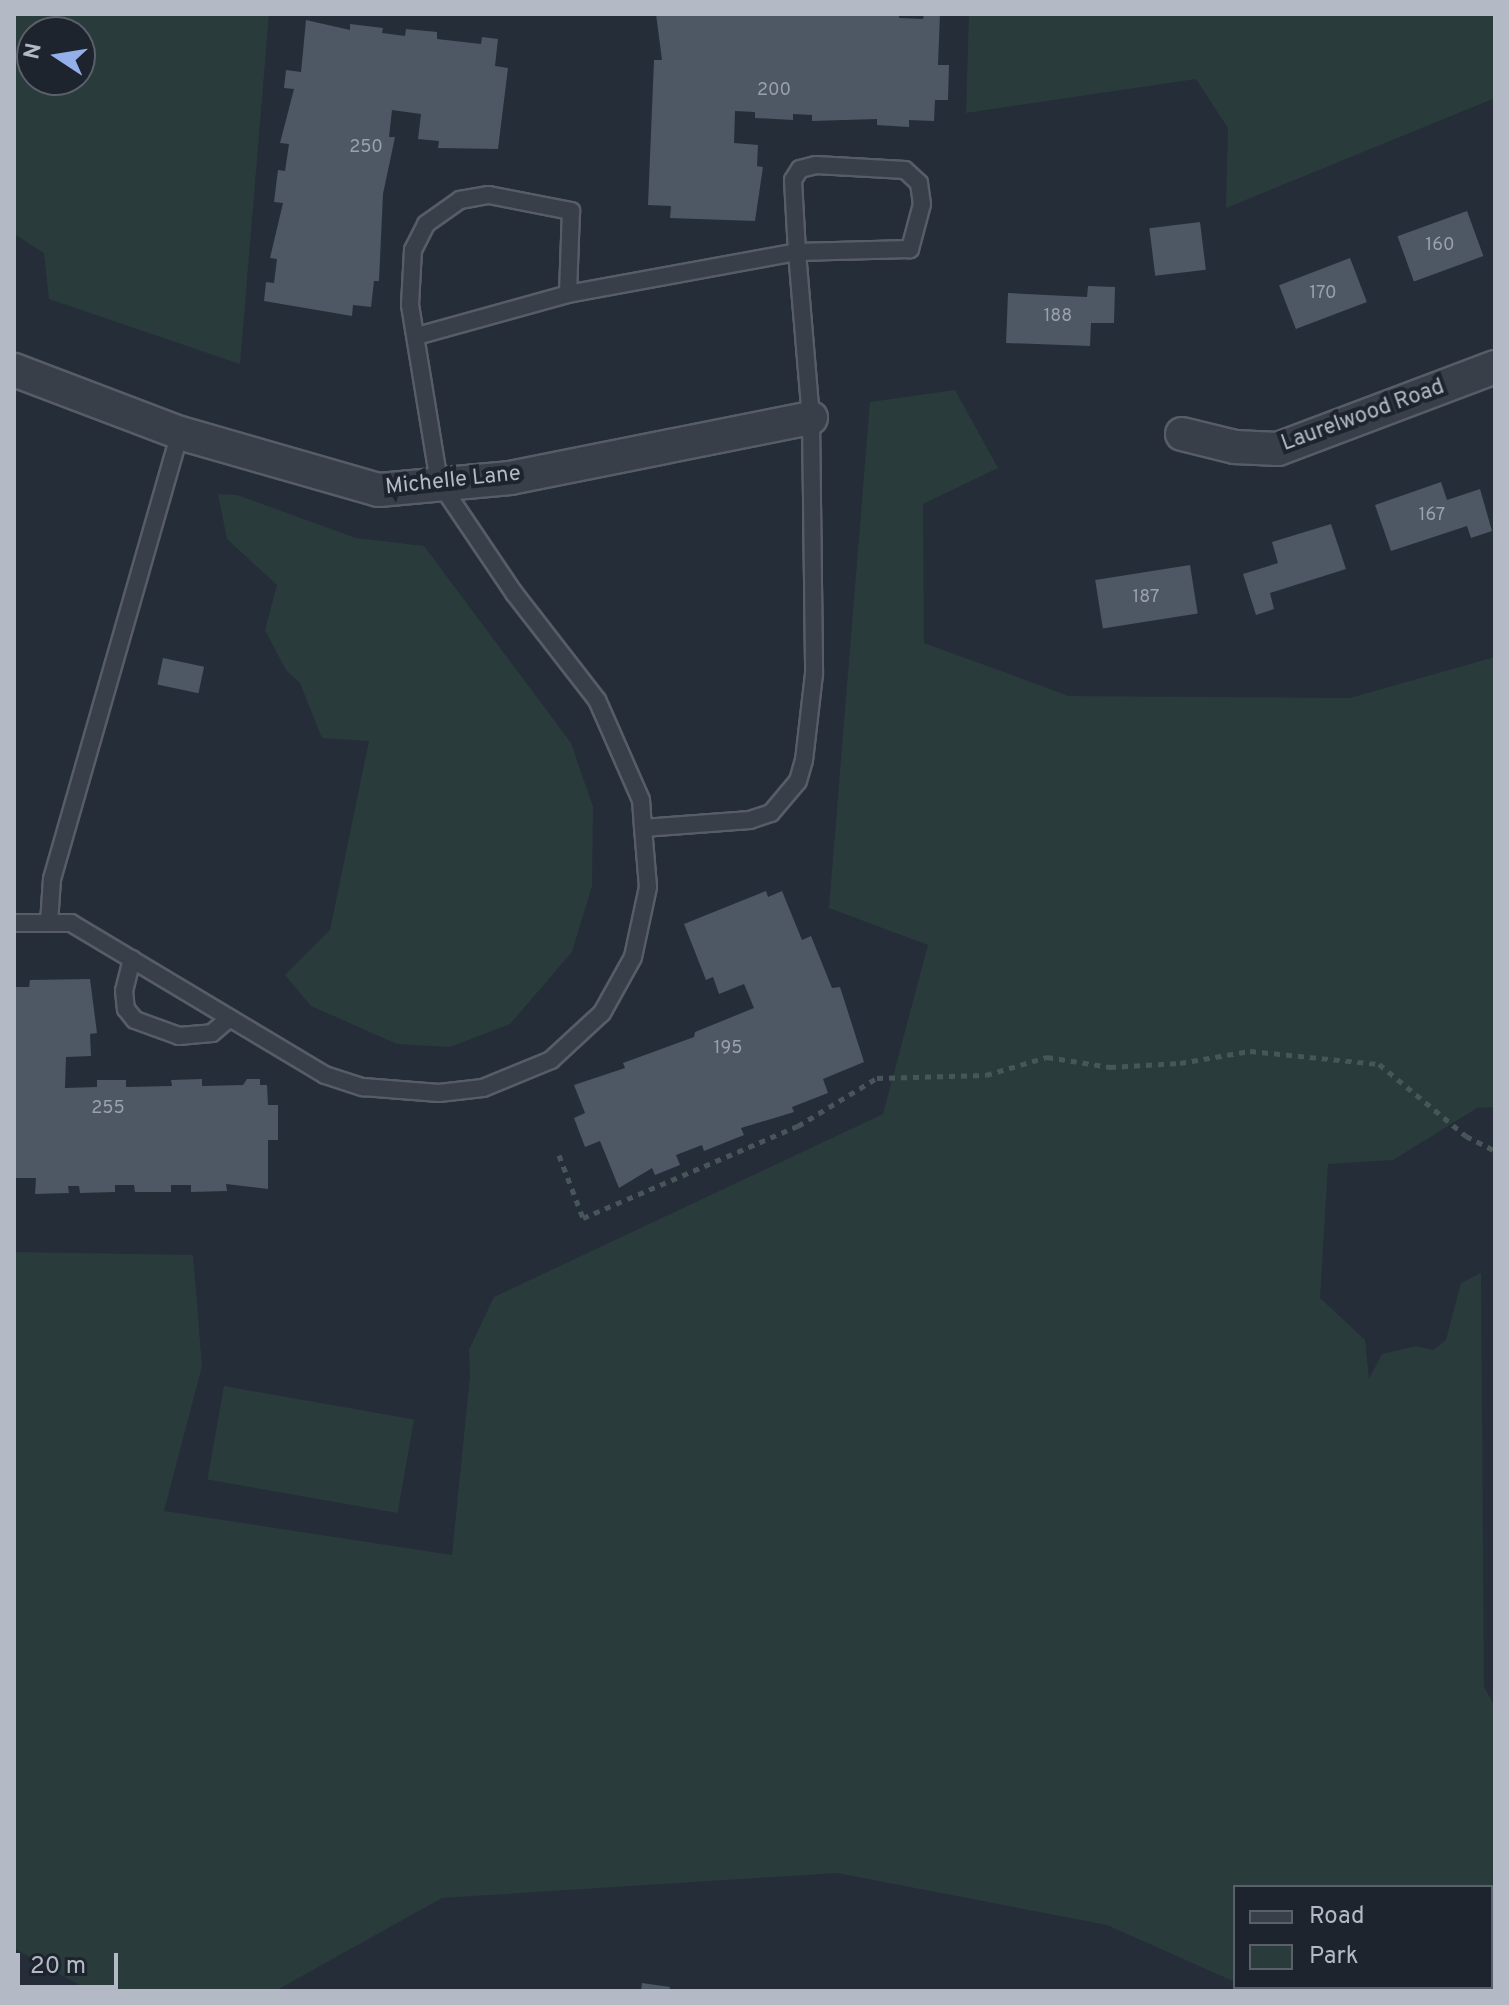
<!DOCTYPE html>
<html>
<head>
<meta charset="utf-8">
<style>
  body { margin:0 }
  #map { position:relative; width:1509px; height:2005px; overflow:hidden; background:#252d39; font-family:Overpass,sans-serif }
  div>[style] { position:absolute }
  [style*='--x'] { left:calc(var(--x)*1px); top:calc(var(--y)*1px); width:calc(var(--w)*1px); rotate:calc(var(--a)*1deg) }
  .green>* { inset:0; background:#2a3b3c; transform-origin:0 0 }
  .building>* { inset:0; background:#4e5764; transform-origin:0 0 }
  .path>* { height:5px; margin-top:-2.5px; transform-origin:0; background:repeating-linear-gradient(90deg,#475659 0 6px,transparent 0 12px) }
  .roads { filter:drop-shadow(2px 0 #575d67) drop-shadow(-2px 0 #575d67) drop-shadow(0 2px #575d67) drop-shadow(0 -2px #575d67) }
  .service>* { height:16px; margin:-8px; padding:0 8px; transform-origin:8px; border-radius:8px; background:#393f49 }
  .minor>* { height:32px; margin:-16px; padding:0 16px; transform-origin:16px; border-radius:16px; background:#393f49 }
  span { translate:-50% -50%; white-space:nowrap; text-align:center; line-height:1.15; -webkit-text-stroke:8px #1e242e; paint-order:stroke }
  .number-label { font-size:18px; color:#9aa1ad }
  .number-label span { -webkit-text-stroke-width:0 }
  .street-label { font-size:22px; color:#b4bac5 }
  .frame { position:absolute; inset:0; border:16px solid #b4bac5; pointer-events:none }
  .legend { position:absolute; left:1233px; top:1885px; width:260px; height:104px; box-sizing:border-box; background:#1e242e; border:2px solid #5a606a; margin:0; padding:10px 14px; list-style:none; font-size:24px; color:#b4bac5 }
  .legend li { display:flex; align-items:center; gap:16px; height:40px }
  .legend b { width:40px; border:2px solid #5a606a }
  .north { position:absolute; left:16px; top:16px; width:80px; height:80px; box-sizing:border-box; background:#1e242e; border:2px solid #5a606a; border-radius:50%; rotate:282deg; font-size:22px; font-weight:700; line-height:32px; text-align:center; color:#b4bac5 }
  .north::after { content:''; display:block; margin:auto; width:28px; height:36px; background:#93b0eb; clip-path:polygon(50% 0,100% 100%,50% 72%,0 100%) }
  .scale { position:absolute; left:16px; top:1953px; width:102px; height:36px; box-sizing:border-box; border:4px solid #b4bac5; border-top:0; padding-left:10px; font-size:24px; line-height:28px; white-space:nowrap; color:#b4bac5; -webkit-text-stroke:6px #1e242e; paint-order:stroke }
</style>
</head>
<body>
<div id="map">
  <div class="green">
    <i style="clip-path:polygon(evenodd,14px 14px,269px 14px,240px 364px,49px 299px,44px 253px,14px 234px,14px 14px,80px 32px,80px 80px,32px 80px,32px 32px,80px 32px)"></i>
    <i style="clip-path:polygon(969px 14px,1495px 14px,1495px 98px,1226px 208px,1228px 128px,1196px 79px,966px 113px)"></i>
    <i style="clip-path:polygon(955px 390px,998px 468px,923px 504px,924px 643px,1069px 696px,1350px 698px,1495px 657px,1495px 1107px,1477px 1108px,1393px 1160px,1328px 1164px,1320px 1298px,1365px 1340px,1369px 1379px,1382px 1354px,1416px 1346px,1433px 1350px,1446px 1340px,1461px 1283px,1481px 1273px,1484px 1687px,1495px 1707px,1495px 1991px,1468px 1987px,1491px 1987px,1491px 1887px,1235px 1887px,1235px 1982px,1107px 1925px,837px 1873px,442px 1898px,275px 1991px,90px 1991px,14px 1948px,14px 1252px,193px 1255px,202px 1366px,164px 1511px,452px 1555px,470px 1376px,469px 1350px,494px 1297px,883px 1114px,928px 945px,829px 908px,870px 402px)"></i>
    <i style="clip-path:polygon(218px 494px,237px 495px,356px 538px,424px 546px,571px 743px,593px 807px,592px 886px,572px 952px,510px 1024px,450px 1047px,397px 1044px,311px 1006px,285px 975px,330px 930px,369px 741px,322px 738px,300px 683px,286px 670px,265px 630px,277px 585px,227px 539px)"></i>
    <i style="left:224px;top:1386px;width:193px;height:95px;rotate:10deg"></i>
    <i style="clip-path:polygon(1248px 1987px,1324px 1987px,1257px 1991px)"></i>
  </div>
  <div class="building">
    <i style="clip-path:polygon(656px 14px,899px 14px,899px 18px,923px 19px,924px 14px,940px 14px,938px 65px,949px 65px,948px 100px,935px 100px,934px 121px,909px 120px,909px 127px,877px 125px,877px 119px,812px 121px,812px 115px,793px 114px,793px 120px,755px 118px,755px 112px,735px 111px,734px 143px,758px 145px,757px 166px,763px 167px,755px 221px,670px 218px,671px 206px,648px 205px,654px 60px,662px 60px)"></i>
    <i style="clip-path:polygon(306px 20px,350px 30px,350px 24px,383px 28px,382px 33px,405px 36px,406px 29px,437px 32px,437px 39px,481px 44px,482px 37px,498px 39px,495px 66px,508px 68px,498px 149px,438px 148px,439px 141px,418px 139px,421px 114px,392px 110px,389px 137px,395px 137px,383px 194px,379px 281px,374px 281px,371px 307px,353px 305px,352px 316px,264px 301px,266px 282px,274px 283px,277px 259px,270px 258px,283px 203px,274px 202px,278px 170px,285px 171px,289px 144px,280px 143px,294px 89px,284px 88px,286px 70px,301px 72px)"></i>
    <i style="left:1467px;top:211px;width:48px;height:74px;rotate:70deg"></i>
    <i style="left:1200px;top:222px;width:48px;height:51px;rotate:83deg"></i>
    <i style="left:1350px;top:258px;width:47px;height:76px;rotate:69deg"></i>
    <i style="clip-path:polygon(1088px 286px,1115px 287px,1114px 323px,1091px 323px,1090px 346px,1006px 343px,1008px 293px,1087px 297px)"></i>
    <i style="clip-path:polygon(1441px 482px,1447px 500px,1480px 489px,1492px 531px,1471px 538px,1467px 526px,1391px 551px,1375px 505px)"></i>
    <i style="clip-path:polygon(1331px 524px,1346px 569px,1270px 593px,1274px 609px,1256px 615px,1243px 574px,1278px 563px,1272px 542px)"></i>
    <i style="left:1190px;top:565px;width:49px;height:96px;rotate:81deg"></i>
    <i style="left:163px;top:658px;width:42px;height:27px;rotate:12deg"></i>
    <i style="clip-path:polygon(766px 891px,768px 897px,782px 891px,802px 940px,811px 936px,832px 988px,840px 987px,864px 1062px,823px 1079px,828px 1093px,792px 1107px,794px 1112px,741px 1128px,744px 1135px,704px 1151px,702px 1145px,676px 1155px,680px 1165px,655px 1175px,652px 1168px,619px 1188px,600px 1141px,585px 1147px,574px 1118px,585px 1113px,574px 1085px,625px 1068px,623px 1063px,694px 1037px,695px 1032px,754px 1008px,744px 984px,719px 994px,713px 977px,706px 980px,684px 924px)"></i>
    <i style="clip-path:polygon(90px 979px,97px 1033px,90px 1034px,91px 1056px,66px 1057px,65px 1088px,97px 1087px,97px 1080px,126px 1080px,126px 1087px,172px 1086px,171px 1080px,202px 1079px,202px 1086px,243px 1085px,247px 1079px,260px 1079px,260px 1085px,267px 1085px,268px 1105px,278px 1105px,278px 1140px,268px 1140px,268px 1189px,226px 1184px,227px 1191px,191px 1192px,191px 1185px,171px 1185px,171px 1192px,135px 1192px,134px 1185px,115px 1185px,115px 1192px,80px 1193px,79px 1186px,68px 1186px,69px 1193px,35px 1194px,36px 1178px,14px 1178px,14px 987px,29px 987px,30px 980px)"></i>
    <i style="clip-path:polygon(642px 1983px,670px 1987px,669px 1991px,641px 1991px)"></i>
  </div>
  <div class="path">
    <i style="--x:559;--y:1155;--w:67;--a:69.1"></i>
    <i style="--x:583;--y:1218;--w:234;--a:-23.2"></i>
    <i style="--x:798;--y:1126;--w:92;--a:-31.3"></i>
    <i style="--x:877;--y:1078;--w:109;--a:-1.6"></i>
    <i style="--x:986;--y:1075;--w:64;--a:-16.4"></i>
    <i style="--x:1047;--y:1057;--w:64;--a:9"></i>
    <i style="--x:1110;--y:1067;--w:70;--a:-3.3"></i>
    <i style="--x:1180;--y:1063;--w:71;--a:-9.7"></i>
    <i style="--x:1250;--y:1051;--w:130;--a:5.8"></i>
    <i style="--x:1379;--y:1064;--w:113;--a:39.6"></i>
    <i style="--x:1466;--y:1136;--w:33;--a:27"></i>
  </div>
  <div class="roads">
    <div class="service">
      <i style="--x:816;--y:165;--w:89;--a:3.2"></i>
      <i style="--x:905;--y:170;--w:19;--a:43"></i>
      <i style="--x:919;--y:183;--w:21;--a:82"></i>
      <i style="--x:922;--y:204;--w:47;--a:104.9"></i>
      <i style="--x:910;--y:249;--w:113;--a:178.5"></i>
      <i style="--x:797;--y:252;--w:72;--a:-93.2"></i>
      <i style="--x:793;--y:180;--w:13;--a:-58"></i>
      <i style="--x:800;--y:169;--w:16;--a:-14"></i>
      <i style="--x:417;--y:336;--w:157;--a:-15.5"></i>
      <i style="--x:14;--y:923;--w:57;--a:0"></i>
      <i style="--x:71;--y:923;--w:296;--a:30.9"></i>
      <i style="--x:325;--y:1075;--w:40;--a:18"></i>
      <i style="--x:363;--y:1087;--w:76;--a:4.5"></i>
      <i style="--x:439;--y:1093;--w:44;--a:-6.5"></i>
      <i style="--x:483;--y:1088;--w:74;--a:-22.4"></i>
      <i style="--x:551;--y:1060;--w:69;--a:-42.7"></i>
      <i style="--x:602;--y:1013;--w:64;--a:-61"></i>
      <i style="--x:633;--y:957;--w:72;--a:-77.9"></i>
      <i style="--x:648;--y:887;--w:59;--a:-94.8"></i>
      <i style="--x:643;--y:828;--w:28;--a:-94"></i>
      <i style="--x:641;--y:800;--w:109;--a:-113.7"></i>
      <i style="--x:597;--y:700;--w:135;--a:-127.8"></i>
      <i style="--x:514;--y:593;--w:134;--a:-124"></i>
      <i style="--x:439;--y:482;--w:179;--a:-99.3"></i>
      <i style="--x:410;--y:305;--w:55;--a:-86.9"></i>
      <i style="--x:413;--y:250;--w:29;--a:-63"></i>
      <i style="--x:426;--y:224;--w:42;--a:-35.2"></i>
      <i style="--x:460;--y:200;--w:29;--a:-10"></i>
      <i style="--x:489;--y:195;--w:84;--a:11"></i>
      <i style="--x:571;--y:211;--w:83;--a:92.1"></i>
      <i style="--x:568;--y:294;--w:233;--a:-10.4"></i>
      <i style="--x:797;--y:252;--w:167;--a:85.2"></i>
      <i style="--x:811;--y:418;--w:256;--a:89.3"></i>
      <i style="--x:814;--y:674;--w:87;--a:96.6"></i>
      <i style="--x:804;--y:760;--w:22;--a:106"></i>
      <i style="--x:798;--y:781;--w:42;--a:130.2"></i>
      <i style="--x:771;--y:813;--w:22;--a:162"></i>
      <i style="--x:750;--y:820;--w:107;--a:175.7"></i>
      <i style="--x:49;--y:923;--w:44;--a:-86.1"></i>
      <i style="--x:52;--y:879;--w:464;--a:-74"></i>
      <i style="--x:132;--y:959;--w:33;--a:104"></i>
      <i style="--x:124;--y:991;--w:18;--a:84"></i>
      <i style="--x:126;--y:1009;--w:14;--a:51"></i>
      <i style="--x:135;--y:1020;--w:47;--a:20"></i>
      <i style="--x:179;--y:1036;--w:33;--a:-5"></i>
      <i style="--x:212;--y:1033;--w:23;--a:-40"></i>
    </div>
    <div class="minor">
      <i style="--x:14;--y:370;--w:178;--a:20.8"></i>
      <i style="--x:180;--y:433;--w:207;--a:16"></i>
      <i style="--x:379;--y:490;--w:132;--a:-5.2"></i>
      <i style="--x:510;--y:478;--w:307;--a:-11.3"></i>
      <i style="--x:1182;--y:434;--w:55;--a:13.8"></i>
      <i style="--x:1235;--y:447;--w:43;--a:2.7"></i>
      <i style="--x:1278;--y:449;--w:232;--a:-20.7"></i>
    </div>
  </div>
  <div class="number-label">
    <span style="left:774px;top:91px">200</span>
    <span style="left:366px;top:148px">250</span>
    <span style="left:1440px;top:246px">160</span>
    <span style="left:1323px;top:294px">170</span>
    <span style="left:1058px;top:317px">188</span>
    <span style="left:1432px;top:516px">167</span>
    <span style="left:1146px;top:598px">187</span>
    <span style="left:728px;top:1049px">195</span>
    <span style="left:108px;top:1109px">255</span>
  </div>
  <div class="street-label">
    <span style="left:1363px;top:416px;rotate:-20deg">Laurelwood Road</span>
    <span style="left:453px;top:481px;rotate:-6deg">Michelle Lane</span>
  </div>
  <div class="frame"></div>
  <ul class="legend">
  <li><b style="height:10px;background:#393f49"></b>Road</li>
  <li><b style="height:22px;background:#2a3b3c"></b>Park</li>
  </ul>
  <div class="north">N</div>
  <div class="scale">20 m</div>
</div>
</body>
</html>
